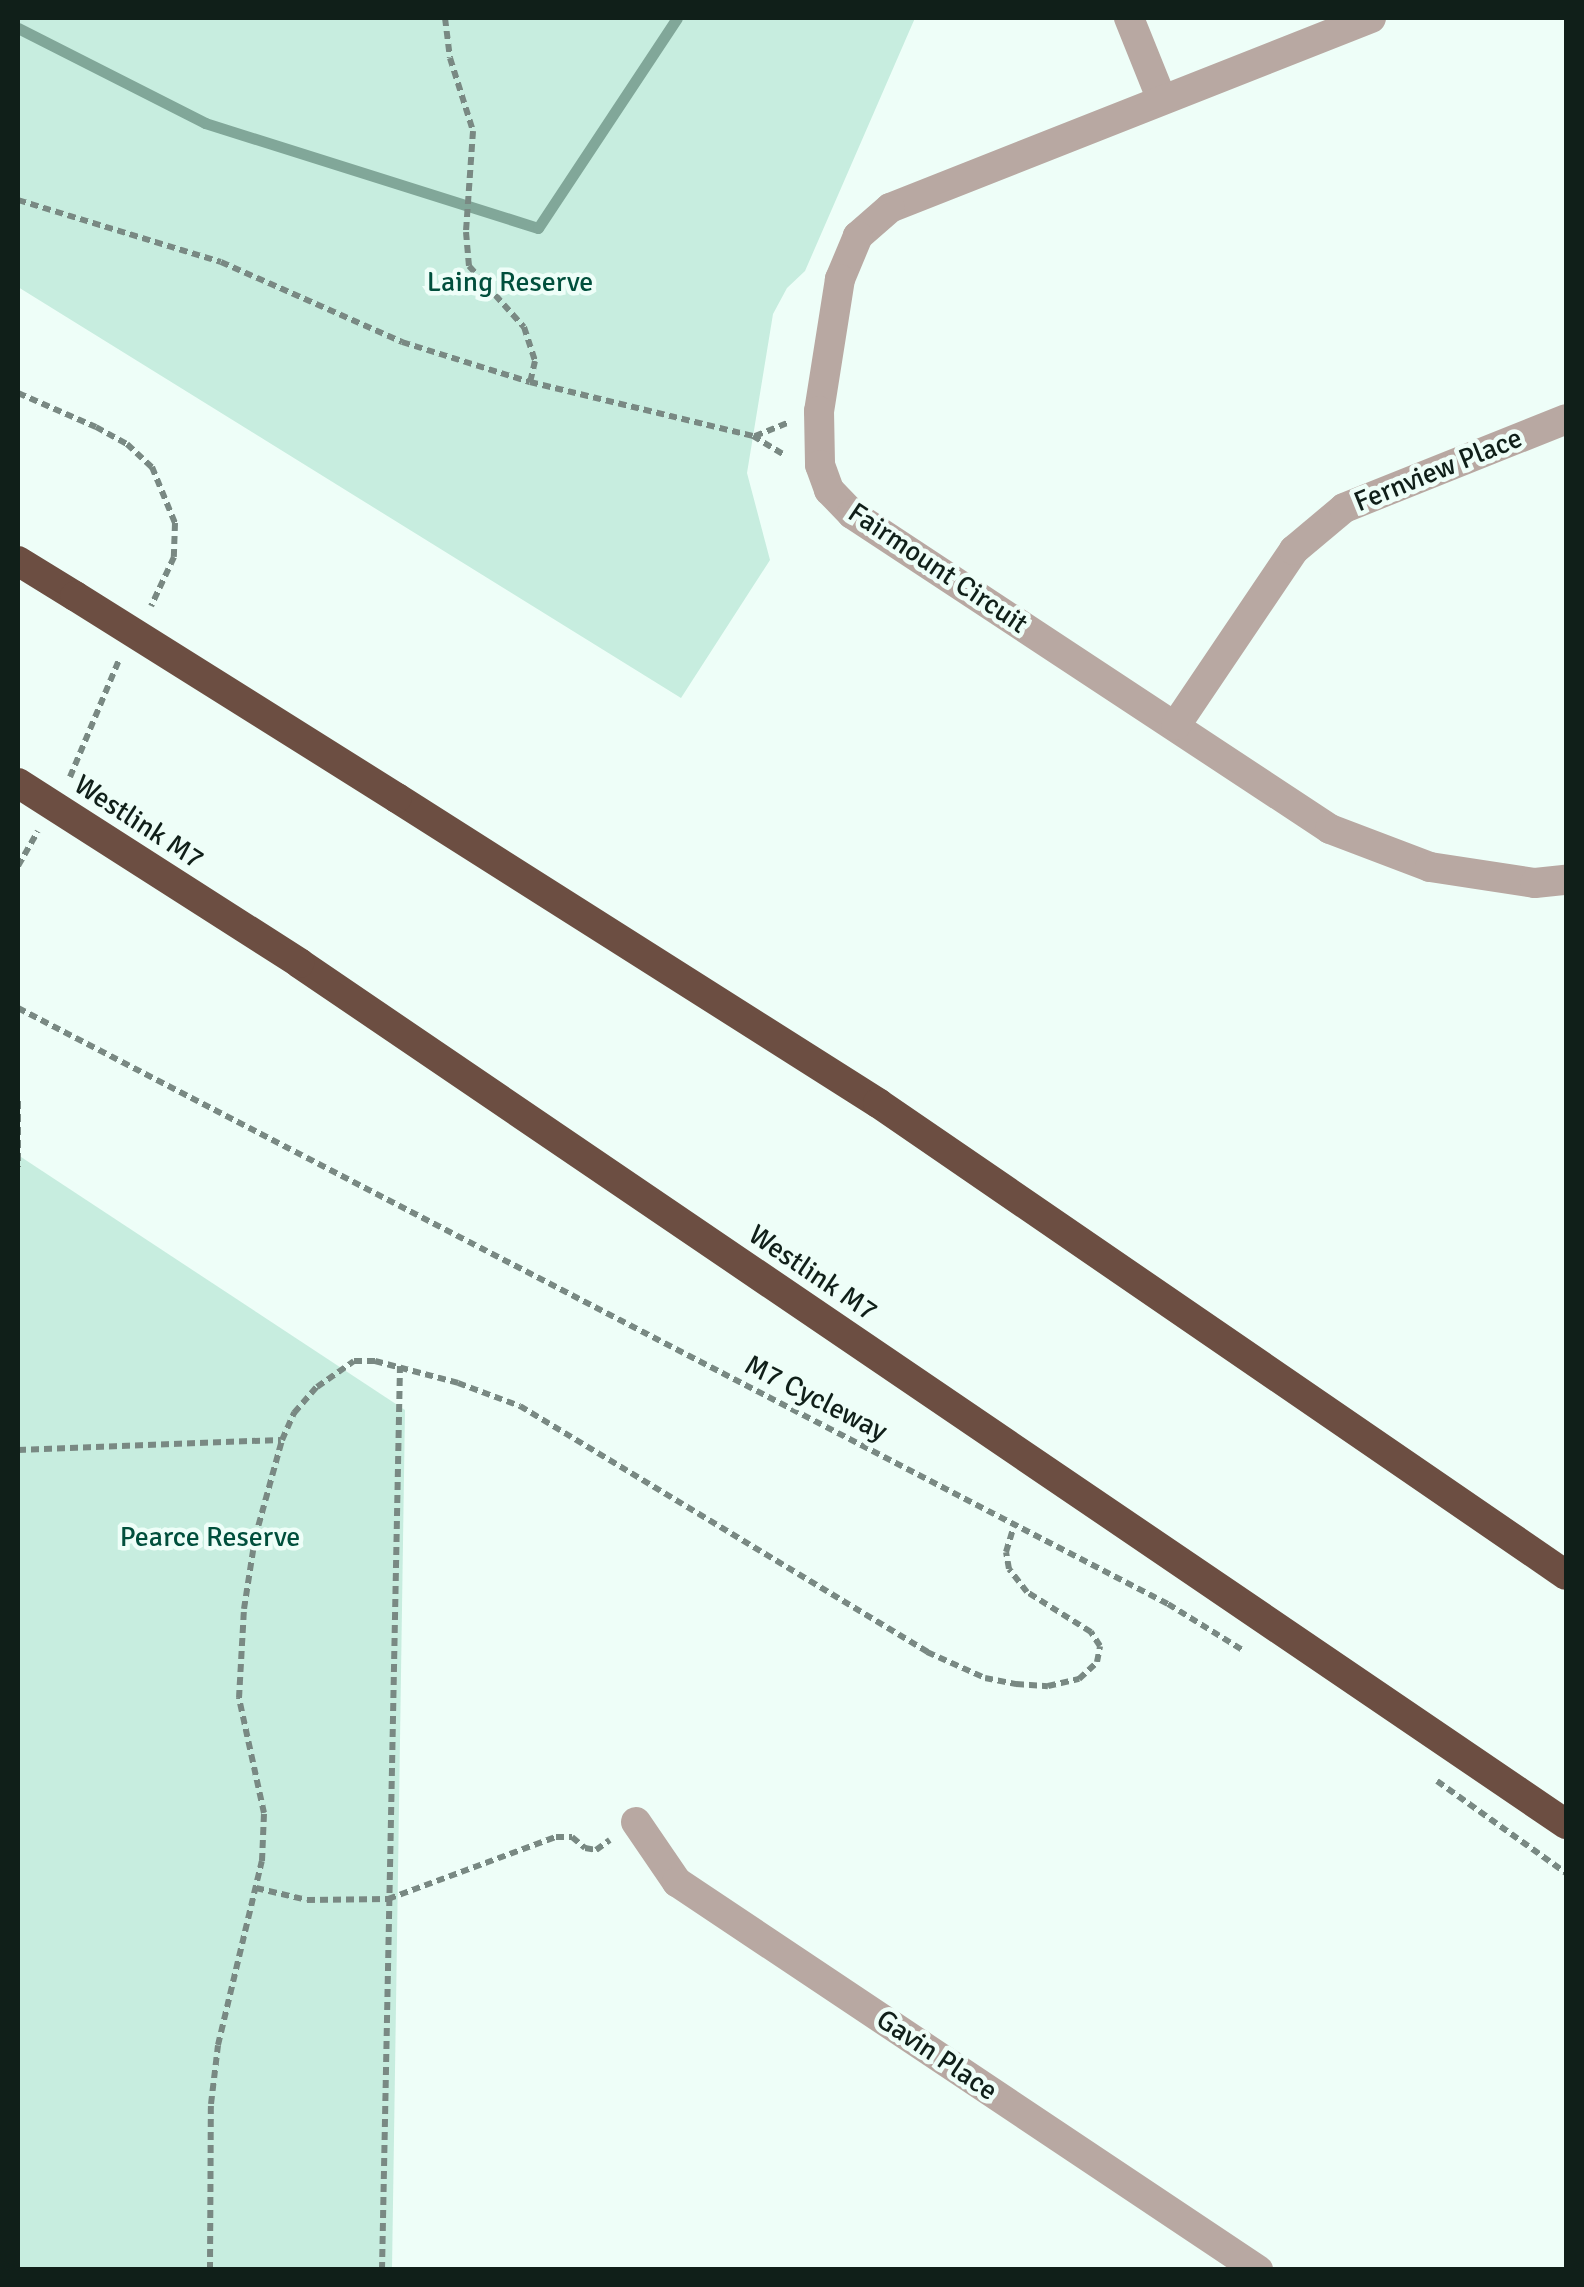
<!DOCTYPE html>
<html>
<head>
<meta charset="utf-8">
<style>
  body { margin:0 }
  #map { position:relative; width:1584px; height:2287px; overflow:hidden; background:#eefef8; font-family:Signika,sans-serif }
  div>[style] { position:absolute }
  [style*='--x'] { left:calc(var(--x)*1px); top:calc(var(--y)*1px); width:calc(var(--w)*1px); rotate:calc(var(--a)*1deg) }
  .green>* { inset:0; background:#c7eddf }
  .stream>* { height:11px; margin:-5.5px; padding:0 5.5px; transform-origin:5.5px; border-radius:5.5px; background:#81a799 }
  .path>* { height:6px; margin-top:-3px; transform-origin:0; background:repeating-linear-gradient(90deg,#798983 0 8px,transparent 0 13px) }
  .minor>* { height:30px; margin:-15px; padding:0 15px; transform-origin:15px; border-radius:15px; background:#b8a8a2 }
  .motorway>* { height:30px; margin:-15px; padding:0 15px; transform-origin:15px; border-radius:15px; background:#6c4e42 }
  .motorway-bridge>* { height:30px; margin:-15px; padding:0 15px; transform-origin:15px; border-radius:15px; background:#6c4e42 }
  span { translate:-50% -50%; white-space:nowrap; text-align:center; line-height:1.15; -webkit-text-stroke:9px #eefef8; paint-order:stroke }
  .park-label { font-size:28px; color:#004f3c }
  .street-label { font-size:28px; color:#101f19 }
  .frame { position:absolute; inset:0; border:20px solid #101f19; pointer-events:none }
</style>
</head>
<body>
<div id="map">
  <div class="green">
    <i style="clip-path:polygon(18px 18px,915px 18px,805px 271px,787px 288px,773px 314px,747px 473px,770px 560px,681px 698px,18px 287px)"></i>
    <i style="clip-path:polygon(18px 1155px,405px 1410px,392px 2269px,18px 2269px)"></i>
  </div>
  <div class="stream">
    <i style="--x:18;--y:28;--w:210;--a:26.9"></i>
    <i style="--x:205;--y:123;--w:349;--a:17.5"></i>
    <i style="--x:538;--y:228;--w:252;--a:-56.5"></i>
  </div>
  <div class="path">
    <i style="--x:445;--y:18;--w:40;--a:82.9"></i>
    <i style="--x:450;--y:58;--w:77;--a:72.5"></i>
    <i style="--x:473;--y:131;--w:101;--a:94"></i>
    <i style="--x:466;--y:232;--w:34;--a:85"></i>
    <i style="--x:469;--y:266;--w:82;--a:48"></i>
    <i style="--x:524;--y:327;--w:36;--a:72"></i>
    <i style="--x:535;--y:361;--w:22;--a:103"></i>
    <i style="--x:18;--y:200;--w:212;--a:17"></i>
    <i style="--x:221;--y:262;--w:198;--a:23.8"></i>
    <i style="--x:402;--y:342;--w:134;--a:17.4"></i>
    <i style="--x:530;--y:382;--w:229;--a:13.6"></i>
    <i style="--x:753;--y:436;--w:37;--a:31"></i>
    <i style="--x:18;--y:393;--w:85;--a:23.6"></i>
    <i style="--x:96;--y:427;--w:35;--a:29"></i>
    <i style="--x:127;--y:444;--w:34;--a:43"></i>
    <i style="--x:152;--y:467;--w:61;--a:67.7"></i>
    <i style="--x:175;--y:523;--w:34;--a:92"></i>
    <i style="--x:174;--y:557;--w:54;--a:115.1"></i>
    <i style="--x:755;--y:436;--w:38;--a:-22"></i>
    <i style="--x:70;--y:777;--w:127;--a:-67.3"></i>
    <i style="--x:18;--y:866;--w:40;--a:-60.3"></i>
    <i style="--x:18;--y:1008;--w:1295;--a:27.4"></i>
    <i style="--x:1168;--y:1604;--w:89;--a:31.7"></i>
    <i style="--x:18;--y:1101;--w:66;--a:90"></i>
    <i style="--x:18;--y:1450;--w:263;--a:-2.2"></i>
    <i style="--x:1437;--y:1781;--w:158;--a:35.5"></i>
    <i style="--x:256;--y:1888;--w:52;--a:13.2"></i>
    <i style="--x:307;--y:1900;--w:81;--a:-0.7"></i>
    <i style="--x:388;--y:1899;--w:179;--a:-20.3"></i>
    <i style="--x:556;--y:1837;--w:16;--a:0"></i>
    <i style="--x:572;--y:1837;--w:17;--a:40"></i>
    <i style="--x:585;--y:1848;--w:11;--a:10"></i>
    <i style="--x:596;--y:1850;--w:17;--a:-36"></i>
    <i style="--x:210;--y:2270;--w:166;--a:-89.7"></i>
    <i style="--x:211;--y:2104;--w:59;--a:-83.2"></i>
    <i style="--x:218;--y:2045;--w:189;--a:-76.6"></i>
    <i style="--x:262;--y:1861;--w:48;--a:-87.6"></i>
    <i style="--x:264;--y:1813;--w:118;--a:-102.3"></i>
    <i style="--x:239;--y:1698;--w:89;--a:-86.8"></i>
    <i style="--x:244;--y:1609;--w:72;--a:-81.2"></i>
    <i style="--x:255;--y:1538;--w:102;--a:-74.6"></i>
    <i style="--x:282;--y:1440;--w:30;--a:-66"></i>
    <i style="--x:294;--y:1413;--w:35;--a:-49"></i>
    <i style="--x:317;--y:1387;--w:45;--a:-35.1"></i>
    <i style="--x:354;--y:1361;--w:21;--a:0"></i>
    <i style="--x:375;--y:1361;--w:86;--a:14.8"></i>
    <i style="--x:458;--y:1383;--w:66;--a:20.4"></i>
    <i style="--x:520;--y:1406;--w:476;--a:31.1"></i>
    <i style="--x:927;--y:1652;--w:64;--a:24.1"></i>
    <i style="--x:985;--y:1678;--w:32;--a:11"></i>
    <i style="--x:1016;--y:1684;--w:32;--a:4"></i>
    <i style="--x:1048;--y:1686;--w:32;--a:-13"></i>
    <i style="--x:1079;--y:1679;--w:25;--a:-43"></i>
    <i style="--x:1097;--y:1662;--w:16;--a:-79"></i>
    <i style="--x:1100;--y:1646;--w:17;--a:-123"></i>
    <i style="--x:1091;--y:1632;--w:75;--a:-148"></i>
    <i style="--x:1027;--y:1592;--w:29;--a:-128"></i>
    <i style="--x:1009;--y:1569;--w:17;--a:-100"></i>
    <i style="--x:1006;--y:1552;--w:27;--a:-73"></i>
    <i style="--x:382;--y:2270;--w:904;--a:-88.86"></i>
  </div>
  <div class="minor">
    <i style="--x:1129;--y:18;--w:88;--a:68.1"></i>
    <i style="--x:1371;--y:18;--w:517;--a:158.45"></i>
    <i style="--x:890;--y:208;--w:43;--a:138.8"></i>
    <i style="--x:858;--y:236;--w:47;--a:112.7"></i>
    <i style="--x:840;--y:279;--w:134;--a:99"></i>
    <i style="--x:819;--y:411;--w:54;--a:88.9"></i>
    <i style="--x:820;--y:465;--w:27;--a:70"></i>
    <i style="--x:829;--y:490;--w:33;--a:46"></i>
    <i style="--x:852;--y:514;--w:572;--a:33.38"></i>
    <i style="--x:1330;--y:829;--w:107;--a:20.8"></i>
    <i style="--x:1430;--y:867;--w:106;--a:8.7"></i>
    <i style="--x:1535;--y:883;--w:31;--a:-6"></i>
    <i style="--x:1176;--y:725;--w:211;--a:-56"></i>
    <i style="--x:1294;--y:550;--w:65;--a:-40"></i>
    <i style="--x:1344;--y:508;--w:239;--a:-21.8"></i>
    <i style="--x:636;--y:1822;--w:73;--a:55.7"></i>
    <i style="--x:677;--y:1882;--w:699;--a:33.74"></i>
  </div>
  <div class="motorway">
    <i style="--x:18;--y:561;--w:67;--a:31.6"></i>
    <i style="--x:397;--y:798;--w:570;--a:32.38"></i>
    <i style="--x:878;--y:1103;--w:834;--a:34.45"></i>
    <i style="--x:299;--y:963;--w:1532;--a:34.2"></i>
  </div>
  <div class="motorway-bridge">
    <i style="--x:75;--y:596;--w:380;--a:32.1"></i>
    <i style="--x:18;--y:783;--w:334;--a:32.6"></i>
  </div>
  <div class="park-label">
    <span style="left:510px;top:282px">Laing Reserve</span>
    <span style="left:210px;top:1537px">Pearce Reserve</span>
  </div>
  <div class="street-label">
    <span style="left:1438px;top:470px;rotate:-22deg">Fernview Place</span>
    <span style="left:938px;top:568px;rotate:34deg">Fairmount Circuit</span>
    <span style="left:139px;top:822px;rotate:33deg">Westlink M7</span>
    <span style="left:813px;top:1273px;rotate:34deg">Westlink M7</span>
    <span style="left:816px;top:1398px;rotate:27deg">M7 Cycleway</span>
    <span style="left:937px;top:2055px;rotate:34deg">Gavin Place</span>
  </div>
  <div class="frame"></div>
</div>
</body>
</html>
